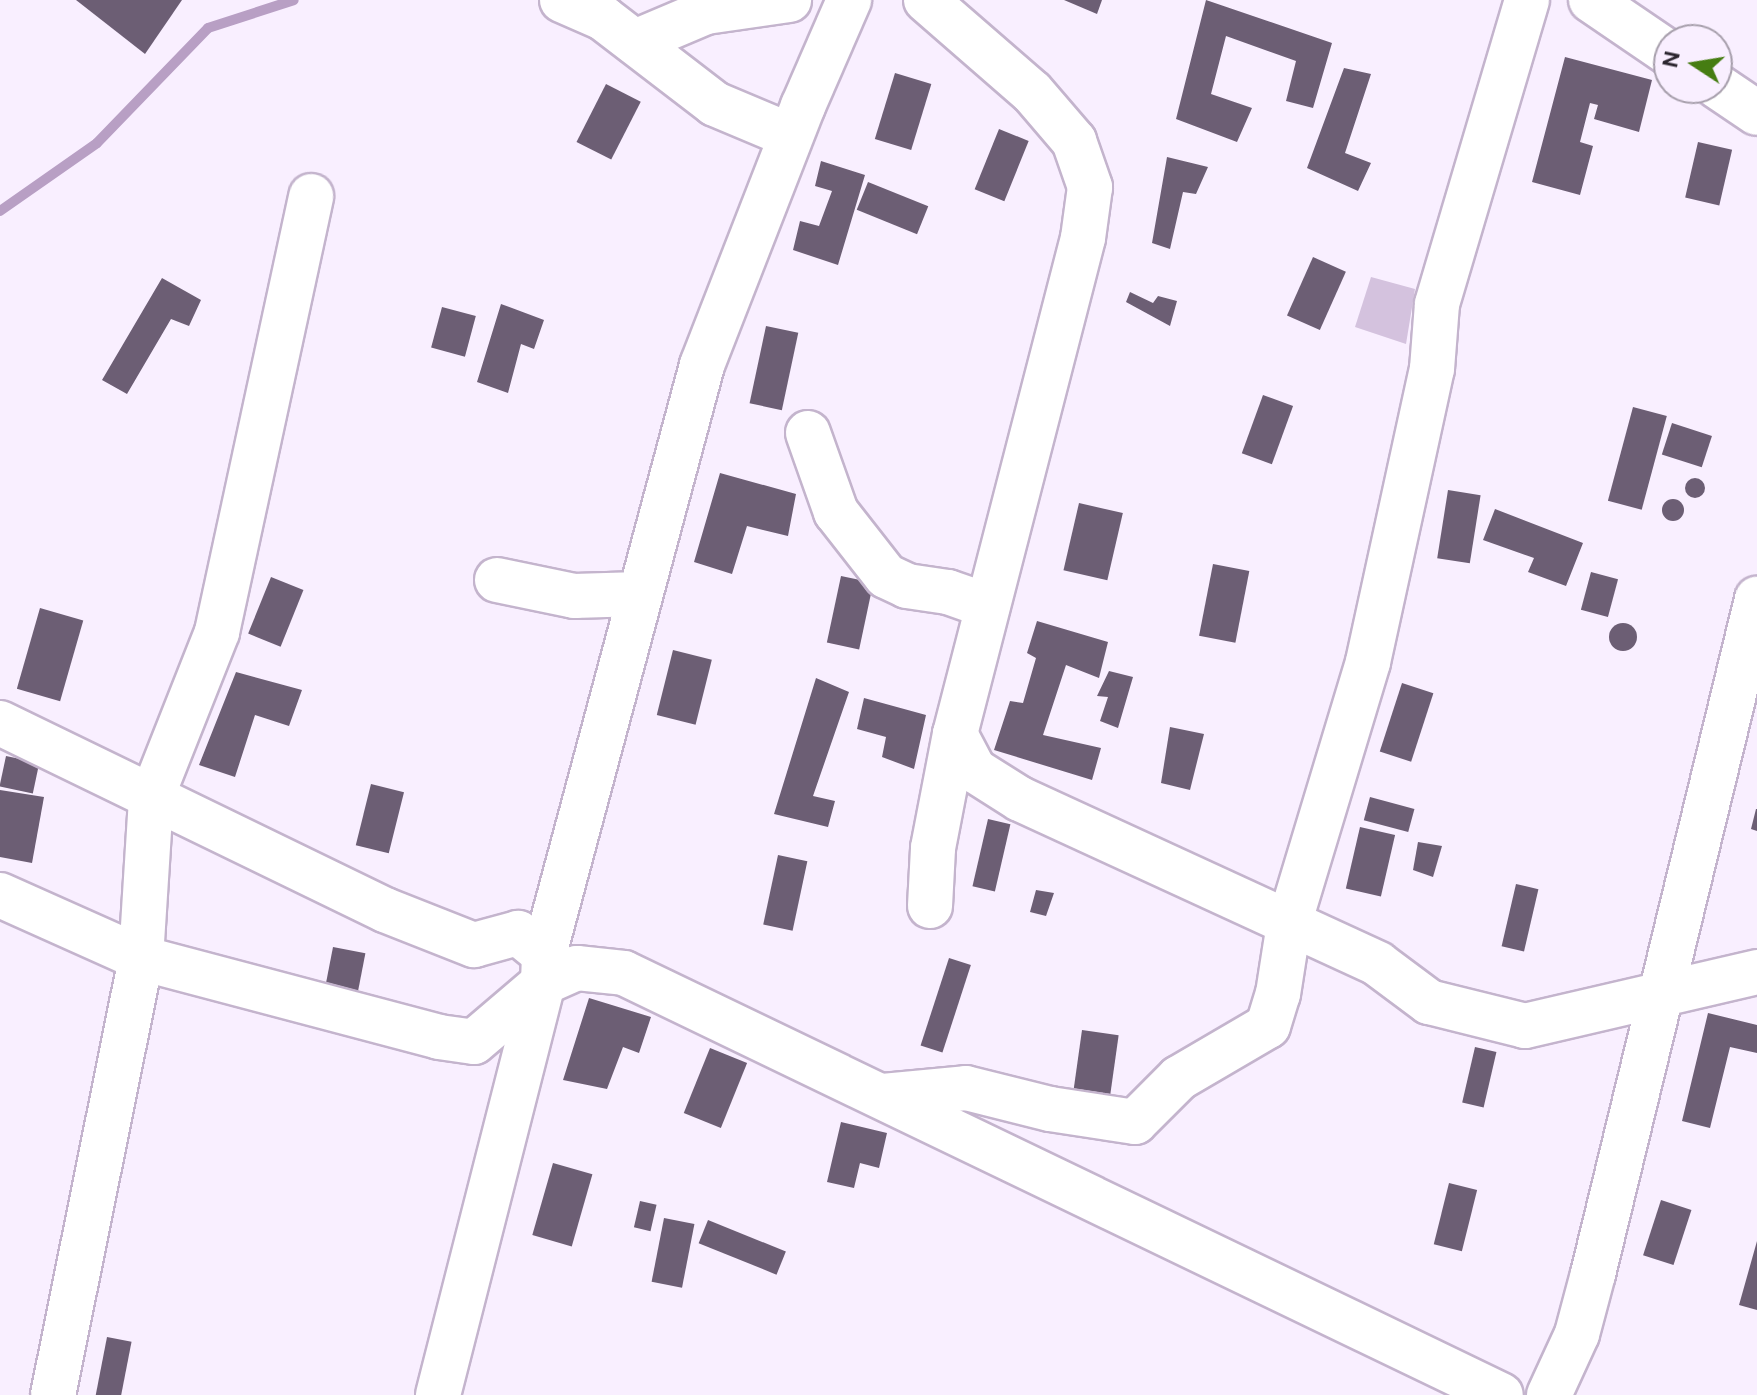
<!DOCTYPE html>
<html>
<head>
<meta charset="utf-8">
<style>
  body { margin:0 }
  #map { position:relative; width:1757px; height:1395px; overflow:hidden; background:#f9efff; font-family:"DM Sans",sans-serif }
  div>[style] { position:absolute }
  [style*='--x'] { left:calc(var(--x)*1px); top:calc(var(--y)*1px); width:calc(var(--w)*1px); rotate:calc(var(--a)*1deg) }
  .green>* { inset:0; background:#d4c2de }
  .stream>* { height:10px; margin:-5px; padding:0 5px; transform-origin:5px; border-radius:5px; background:#b89fc4 }
  .building>* { inset:0; background:#6c5e74; transform-origin:0 0 }
  .round { border-radius:50% }
  .roads { filter:drop-shadow(2px 0 #c4b4cd) drop-shadow(-2px 0 #c4b4cd) drop-shadow(0 2px #c4b4cd) drop-shadow(0 -2px #c4b4cd) }
  .minor>* { height:44px; margin:-22px; padding:0 22px; transform-origin:22px; border-radius:22px; background:#fff }
  span { translate:-50% -50%; white-space:nowrap; text-align:center; line-height:1.15; -webkit-text-stroke:8px #f9efff; paint-order:stroke }
  .north { position:absolute; left:1653px; top:24px; width:80px; height:80px; box-sizing:border-box; background:#f9efff; border:2px solid #a79fac; border-radius:50%; rotate:282deg; font-size:22px; font-weight:700; line-height:32px; text-align:center; color:#2c262f }
  .north::after { content:''; display:block; margin:auto; width:28px; height:36px; background:#467d12; clip-path:polygon(50% 0,100% 100%,50% 72%,0 100%) }
</style>
</head>
<body>
<div id="map">
  <div class="green">
    <i style="clip-path:polygon(1371px 277px,1415px 289px,1406px 344px,1355px 327px)"></i>
  </div>
  <div class="stream">
    <i style="--x:0;--y:211;--w:118;--a:-35"></i>
    <i style="--x:97;--y:143;--w:160;--a:-46"></i>
    <i style="--x:208;--y:28;--w:90;--a:-18"></i>
  </div>
  <div class="building">
    <i style="clip-path:polygon(76px 0,182px 0,145px 54px)"></i>
    <i style="clip-path:polygon(1064px 0,1102px 0,1097px 14px)"></i>
    <i style="clip-path:polygon(1206px 0,1332px 43px,1313px 108px,1286px 101px,1296px 61px,1226px 36px,1211px 94px,1252px 108px,1237px 142px,1176px 119px)"></i>
    <i style="clip-path:polygon(1565px 57px,1652px 80px,1639px 132px,1594px 119px,1598px 105px,1590px 103px,1580px 142px,1593px 146px,1580px 195px,1532px 182px)"></i>
    <i style="clip-path:polygon(1344px 68px,1371px 74px,1345px 153px,1371px 163px,1358px 191px,1307px 168px)"></i>
    <i style="left:895px;top:73px;width:38px;height:69px;rotate:17deg"></i>
    <i style="left:606px;top:84px;width:39px;height:65px;rotate:27deg"></i>
    <i style="left:999px;top:129px;width:32px;height:65px;rotate:22deg"></i>
    <i style="left:1698px;top:142px;width:35px;height:57px;rotate:13deg"></i>
    <i style="clip-path:polygon(1167px 157px,1208px 167px,1196px 194px,1183px 192px,1170px 249px,1152px 243px)"></i>
    <i style="clip-path:polygon(821px 161px,865px 175px,838px 265px,793px 250px,800px 221px,819px 226px,832px 191px,815px 186px)"></i>
    <i style="left:868px;top:182px;width:65px;height:30px;rotate:22deg"></i>
    <i style="left:1313px;top:257px;width:36px;height:64px;rotate:24deg"></i>
    <i style="clip-path:polygon(162px 278px,201px 300px,189px 326px,171px 319px,127px 394px,102px 380px)"></i>
    <i style="clip-path:polygon(1130px 292px,1153px 303px,1158px 296px,1177px 301px,1170px 326px,1126px 302px)"></i>
    <i style="clip-path:polygon(501px 304px,544px 320px,534px 349px,521px 344px,508px 393px,477px 382px)"></i>
    <i style="left:442px;top:307px;width:35px;height:42px;rotate:15deg"></i>
    <i style="left:766px;top:326px;width:33px;height:79px;rotate:12deg"></i>
    <i style="left:1263px;top:395px;width:32px;height:62px;rotate:20deg"></i>
    <i style="left:1633px;top:407px;width:35px;height:97px;rotate:15deg"></i>
    <i style="left:1672px;top:423px;width:42px;height:33px;rotate:18deg"></i>
    <i style="clip-path:polygon(720px 473px,796px 494px,788px 536px,747px 526px,732px 574px,694px 562px)"></i>
    <i class="round" style="left:1685px;top:478px;width:20px;height:20px"></i>
    <i style="left:1448px;top:490px;width:33px;height:69px;rotate:9deg"></i>
    <i class="round" style="left:1662px;top:499px;width:22px;height:22px"></i>
    <i style="left:1079px;top:503px;width:45px;height:69px;rotate:13deg"></i>
    <i style="clip-path:polygon(1495px 509px,1583px 543px,1566px 586px,1528px 572px,1534px 558px,1483px 540px)"></i>
    <i style="left:1213px;top:564px;width:37px;height:73px;rotate:11deg"></i>
    <i style="left:1591px;top:572px;width:28px;height:39px;rotate:15deg"></i>
    <i style="left:841px;top:576px;width:33px;height:68px;rotate:12deg"></i>
    <i style="left:271px;top:577px;width:35px;height:61px;rotate:22deg"></i>
    <i style="left:40px;top:608px;width:45px;height:84px;rotate:16deg"></i>
    <i style="clip-path:polygon(1037px 621px,1108px 642px,1099px 678px,1066px 665px,1043px 735px,1101px 748px,1092px 780px,994px 750px,1010px 701px,1023px 703px,1036px 658px,1027px 653px)"></i>
    <i class="round" style="left:1609px;top:623px;width:28px;height:28px"></i>
    <i style="left:673px;top:650px;width:40px;height:67px;rotate:14deg"></i>
    <i style="clip-path:polygon(1109px 671px,1133px 677px,1118px 728px,1100px 721px,1108px 697px,1097px 696px)"></i>
    <i style="clip-path:polygon(236px 672px,302px 690px,289px 726px,255px 715px,235px 777px,199px 765px)"></i>
    <i style="clip-path:polygon(816px 678px,849px 692px,813px 796px,835px 801px,828px 827px,774px 814px)"></i>
    <i style="left:1402px;top:683px;width:33px;height:72px;rotate:18deg"></i>
    <i style="clip-path:polygon(864px 698px,926px 715px,914px 769px,882px 757px,886px 737px,857px 729px)"></i>
    <i style="clip-path:polygon(1170px 727px,1204px 734px,1190px 790px,1161px 783px)"></i>
    <i style="left:6px;top:756px;width:34px;height:31px;rotate:12deg"></i>
    <i style="left:371px;top:784px;width:34px;height:63px;rotate:14deg"></i>
    <i style="clip-path:polygon(0 790px,44px 797px,32px 863px,0 857px)"></i>
    <i style="left:1370px;top:797px;width:46px;height:24px;rotate:15deg"></i>
    <i style="clip-path:polygon(1756px 809px,1757px 809px,1757px 831px,1751px 829px)"></i>
    <i style="left:988px;top:819px;width:23px;height:69px;rotate:13deg"></i>
    <i style="left:1360px;top:827px;width:36px;height:63px;rotate:13deg"></i>
    <i style="clip-path:polygon(1418px 842px,1442px 846px,1433px 877px,1413px 870px)"></i>
    <i style="left:778px;top:855px;width:30px;height:71px;rotate:12deg"></i>
    <i style="left:1516px;top:884px;width:23px;height:64px;rotate:13deg"></i>
    <i style="clip-path:polygon(1036px 890px,1054px 893px,1046px 916px,1030px 912px)"></i>
    <i style="left:333px;top:947px;width:33px;height:45px;rotate:11deg"></i>
    <i style="left:949px;top:958px;width:23px;height:92px;rotate:18deg"></i>
    <i style="clip-path:polygon(589px 998px,651px 1017px,639px 1053px,623px 1047px,607px 1089px,563px 1080px)"></i>
    <i style="clip-path:polygon(1708px 1013px,1757px 1025px,1757px 1053px,1730px 1047px,1710px 1128px,1682px 1121px)"></i>
    <i style="left:1082px;top:1030px;width:37px;height:62px;rotate:8deg"></i>
    <i style="left:1475px;top:1047px;width:22px;height:57px;rotate:13deg"></i>
    <i style="left:710px;top:1048px;width:40px;height:70px;rotate:22deg"></i>
    <i style="clip-path:polygon(841px 1122px,887px 1133px,879px 1168px,860px 1163px,854px 1188px,827px 1182px)"></i>
    <i style="left:553px;top:1163px;width:41px;height:75px;rotate:16deg"></i>
    <i style="left:1449px;top:1183px;width:29px;height:63px;rotate:14deg"></i>
    <i style="left:1661px;top:1200px;width:32px;height:58px;rotate:18deg"></i>
    <i style="left:640px;top:1201px;width:17px;height:27px;rotate:13deg"></i>
    <i style="left:664px;top:1218px;width:31px;height:65px;rotate:11deg"></i>
    <i style="left:708px;top:1220px;width:84px;height:25px;rotate:22deg"></i>
    <i style="clip-path:polygon(1757px 1241px,1757px 1310px,1739px 1305px)"></i>
    <i style="left:107px;top:1337px;width:25px;height:59px;rotate:11deg"></i>
  </div>
  <div class="roads">
    <div class="minor">
      <i style="--x:562;--y:0;--w:45;--a:23.7"></i>
      <i style="--x:603;--y:18;--w:141;--a:37.5"></i>
      <i style="--x:715;--y:104;--w:82;--a:22.8"></i>
      <i style="--x:926;--y:0;--w:140;--a:41"></i>
      <i style="--x:1032;--y:92;--w:65;--a:49.4"></i>
      <i style="--x:1074;--y:141;--w:49;--a:70.8"></i>
      <i style="--x:1090;--y:187;--w:51;--a:97.8"></i>
      <i style="--x:1083;--y:238;--w:512;--a:104.47"></i>
      <i style="--x:955;--y:734;--w:41;--a:62.2"></i>
      <i style="--x:974;--y:770;--w:54;--a:32.2"></i>
      <i style="--x:1020;--y:799;--w:394;--a:24.7"></i>
      <i style="--x:1378;--y:964;--w:64;--a:36.7"></i>
      <i style="--x:1429;--y:1002;--w:99;--a:14"></i>
      <i style="--x:1525;--y:1026;--w:238;--a:-13.1"></i>
      <i style="--x:1591;--y:0;--w:94;--a:34.2"></i>
      <i style="--x:635;--y:42;--w:77;--a:-22.9"></i>
      <i style="--x:706;--y:12;--w:84;--a:-8.2"></i>
      <i style="--x:1717;--y:86;--w:48;--a:34"></i>
      <i style="--x:808;--y:433;--w:84;--a:70.5"></i>
      <i style="--x:836;--y:512;--w:81;--a:52"></i>
      <i style="--x:886;--y:576;--w:23;--a:25"></i>
      <i style="--x:907;--y:586;--w:41;--a:8.3"></i>
      <i style="--x:948;--y:592;--w:42;--a:19.3"></i>
      <i style="--x:497;--y:580;--w:79;--a:11.7"></i>
      <i style="--x:574;--y:596;--w:65;--a:-1.8"></i>
      <i style="--x:0;--y:723;--w:428;--a:25.9"></i>
      <i style="--x:385;--y:910;--w:96;--a:21.5"></i>
      <i style="--x:474;--y:945;--w:46;--a:-15.3"></i>
      <i style="--x:518;--y:933;--w:33;--a:39"></i>
      <i style="--x:0;--y:895;--w:154;--a:24.1"></i>
      <i style="--x:141;--y:958;--w:308;--a:14.8"></i>
      <i style="--x:439;--y:1037;--w:35;--a:8"></i>
      <i style="--x:474;--y:1042;--w:91;--a:-40.5"></i>
      <i style="--x:543;--y:983;--w:37;--a:-24"></i>
      <i style="--x:577;--y:968;--w:47;--a:6.1"></i>
      <i style="--x:624;--y:973;--w:973;--a:25.7"></i>
      <i style="--x:930;--y:906;--w:58;--a:-87"></i>
      <i style="--x:933;--y:848;--w:116;--a:-79.1"></i>
      <i style="--x:883;--y:1096;--w:83;--a:-5.5"></i>
      <i style="--x:966;--y:1088;--w:87;--a:14"></i>
      <i style="--x:1050;--y:1109;--w:86;--a:8.7"></i>
      <i style="--x:1135;--y:1122;--w:62;--a:-45"></i>
      <i style="--x:1179;--y:1078;--w:103;--a:-30.3"></i>
      <i style="--x:1268;--y:1026;--w:34;--a:-73"></i>
      <i style="--x:1278;--y:994;--w:71;--a:-81.1"></i>
      <i style="--x:1289;--y:924;--w:274;--a:-73.2"></i>
      <i style="--x:1368;--y:662;--w:300;--a:-77.7"></i>
      <i style="--x:1432;--y:369;--w:65;--a:-85.6"></i>
      <i style="--x:1437;--y:304;--w:317;--a:-73.5"></i>
      <i style="--x:53;--y:1395;--w:446;--a:-78.6"></i>
      <i style="--x:141;--y:958;--w:159;--a:-86.4"></i>
      <i style="--x:151;--y:799;--w:180;--a:-68.4"></i>
      <i style="--x:217;--y:632;--w:446;--a:-77.8"></i>
      <i style="--x:438;--y:1395;--w:425;--a:-75.7"></i>
      <i style="--x:543;--y:983;--w:29;--a:-88"></i>
      <i style="--x:544;--y:954;--w:610;--a:-74.98"></i>
      <i style="--x:702;--y:365;--w:278;--a:-68.7"></i>
      <i style="--x:803;--y:106;--w:116;--a:-66.5"></i>
      <i style="--x:1549;--y:1395;--w:67;--a:-65.3"></i>
      <i style="--x:1577;--y:1334;--w:62;--a:-75.1"></i>
      <i style="--x:1593;--y:1274;--w:695;--a:-76.34"></i>
    </div>
  </div>
  <div class="north">N</div>
</div>
</body>
</html>
